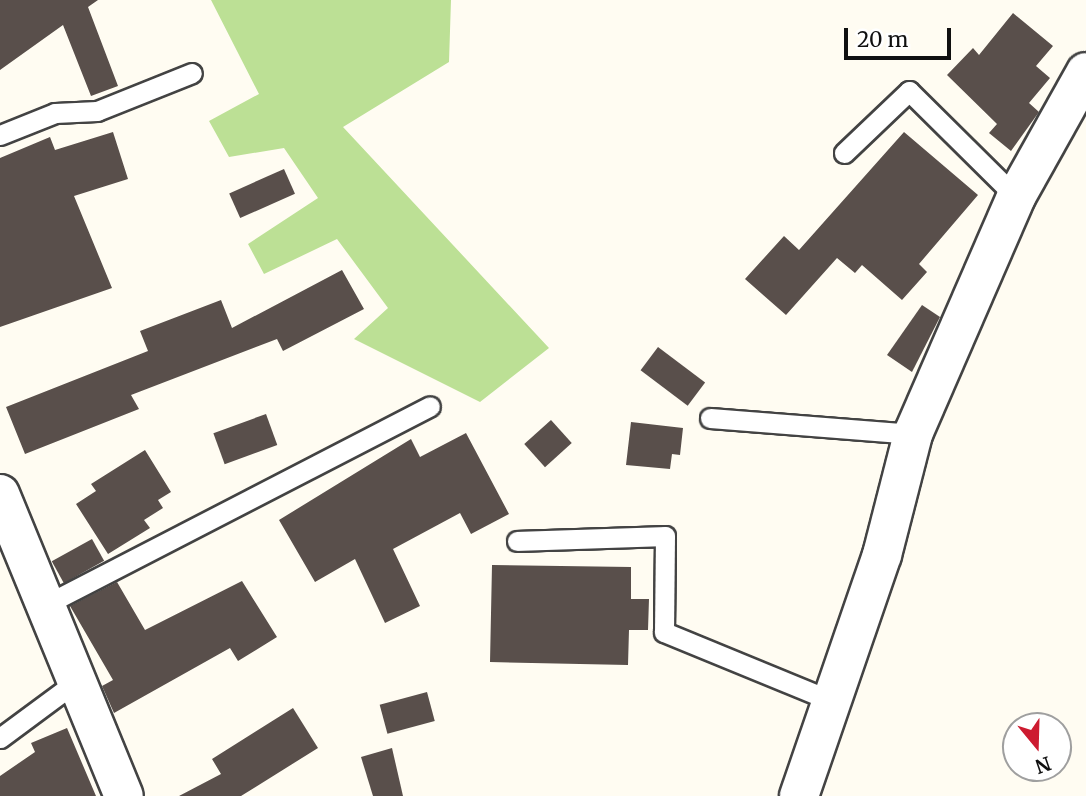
<!DOCTYPE html>
<html>
<head>
<meta charset="utf-8">
<style>
  body { margin:0 }
  #map { position:relative; width:1086px; height:796px; overflow:hidden; background:#fffcf2; font-family:Merriweather,serif }
  div>[style] { position:absolute }
  [style*='--x'] { left:calc(var(--x)*1px); top:calc(var(--y)*1px); width:calc(var(--w)*1px); rotate:calc(var(--a)*1deg) }
  .forest>* { inset:0; background:#bce095 }
  .building>* { inset:0; background:#594f4b; transform-origin:0 0 }
  .roads { filter:drop-shadow(2px 0 #434343) drop-shadow(-2px 0 #434343) drop-shadow(0 2px #434343) drop-shadow(0 -2px #434343) }
  .lane>* { height:19px; margin:-9.5px; padding:0 9.5px; transform-origin:9.5px; border-radius:9.5px; background:#fff }
  .street>* { height:38px; margin:-19px; padding:0 19px; transform-origin:19px; border-radius:19px; background:#fff }
  span { translate:-50% -50%; white-space:nowrap; text-align:center; line-height:1.15; -webkit-text-stroke:7px #fff; paint-order:stroke }
  .north { position:absolute; left:1002px; top:712px; width:70px; height:70px; box-sizing:border-box; background:#fff; border:2px solid #9f9f9f; border-radius:50%; rotate:161deg; font-size:19px; font-weight:700; line-height:28px; text-align:center; color:#101010 }
  .north::after { content:''; display:block; margin:auto; width:24px; height:32px; background:#cd1b30; clip-path:polygon(50% 0,100% 100%,50% 72%,0 100%) }
  .scale { position:absolute; left:844px; top:28px; width:107px; height:32px; box-sizing:border-box; border:4px solid #101010; border-top:0; padding-left:9px; font-size:21px; line-height:24px; white-space:nowrap; color:#101010; -webkit-text-stroke:5px #fff; paint-order:stroke }
</style>
</head>
<body>
<div id="map">
  <div class="forest">
    <i style="clip-path:polygon(211px 0,451px 0,449px 62px,343px 127px,549px 348px,480px 402px,354px 339px,388px 308px,337px 239px,264px 274px,248px 244px,318px 198px,284px 148px,229px 157px,209px 121px,259px 94px)"></i>
  </div>
  <div class="building">
    <i style="clip-path:polygon(0 0,98px 0,88px 7px,118px 86px,91px 96px,63px 25px,0 70px)"></i>
    <i style="clip-path:polygon(1013px 13px,1053px 46px,1036px 66px,1050px 78px,1029px 103px,1039px 112px,1011px 151px,989px 133px,997px 124px,947px 75px,973px 48px,979px 55px)"></i>
    <i style="clip-path:polygon(113px 132px,128px 179px,74px 196px,112px 288px,0 327px,0 158px,50px 137px,55px 150px)"></i>
    <i style="clip-path:polygon(904px 132px,978px 195px,919px 264px,927px 272px,902px 300px,862px 265px,855px 273px,837px 258px,786px 315px,745px 279px,784px 236px,799px 250px)"></i>
    <i style="left:284px;top:169px;width:27px;height:60px;rotate:66deg"></i>
    <i style="clip-path:polygon(342px 270px,364px 309px,283px 351px,277px 339px,131px 395px,139px 409px,25px 454px,6px 407px,148px 351px,140px 331px,221px 300px,232px 328px)"></i>
    <i style="clip-path:polygon(922px 305px,940px 317px,912px 372px,887px 355px)"></i>
    <i style="left:658px;top:347px;width:59px;height:29px;rotate:37deg"></i>
    <i style="left:266px;top:414px;width:33px;height:56px;rotate:70deg"></i>
    <i style="left:551px;top:420px;width:31px;height:36px;rotate:48deg"></i>
    <i style="clip-path:polygon(631px 422px,683px 428px,680px 455px,672px 454px,670px 469px,626px 465px)"></i>
    <i style="clip-path:polygon(466px 433px,509px 514px,471px 534px,460px 513px,393px 549px,420px 606px,385px 623px,355px 559px,315px 582px,279px 520px,411px 439px,420px 457px)"></i>
    <i style="clip-path:polygon(145px 450px,171px 492px,158px 500px,163px 508px,144px 520px,150px 528px,108px 554px,76px 504px,96px 491px,91px 484px)"></i>
    <i style="left:92px;top:539px;width:25px;height:46px;rotate:61deg"></i>
    <i style="clip-path:polygon(492px 565px,631px 567px,631px 599px,649px 599px,648px 630px,629px 630px,628px 665px,490px 662px)"></i>
    <i style="clip-path:polygon(242px 581px,277px 637px,238px 661px,230px 648px,114px 713px,102px 686px,113px 680px,70px 606px,117px 582px,145px 630px)"></i>
    <i style="left:427px;top:692px;width:30px;height:49px;rotate:75deg"></i>
    <i style="clip-path:polygon(293px 708px,318px 748px,241px 796px,179px 796px,221px 774px,212px 759px)"></i>
    <i style="clip-path:polygon(67px 728px,96px 796px,0 796px,0 776px,35px 752px,31px 743px)"></i>
    <i style="clip-path:polygon(392px 748px,403px 796px,373px 796px,361px 757px)"></i>
  </div>
  <div class="roads">
    <div class="lane">
      <i style="--x:0;--y:135;--w:59;--a:-21.8"></i>
      <i style="--x:55;--y:113;--w:42;--a:-2.7"></i>
      <i style="--x:97;--y:111;--w:102;--a:-21.8"></i>
      <i style="--x:844;--y:153;--w:90;--a:-43.6"></i>
      <i style="--x:909;--y:91;--w:151;--a:44.7"></i>
      <i style="--x:710;--y:418;--w:204;--a:4.5"></i>
      <i style="--x:517;--y:541;--w:148;--a:-1.9"></i>
      <i style="--x:665;--y:536;--w:96;--a:90.6"></i>
      <i style="--x:664;--y:632;--w:182;--a:22.3"></i>
      <i style="--x:45;--y:605;--w:433;--a:-27.3"></i>
      <i style="--x:0;--y:738;--w:96;--a:-36.5"></i>
    </div>
    <div class="street">
      <i style="--x:0;--y:494;--w:326;--a:67.7"></i>
      <i style="--x:799;--y:796;--w:255;--a:-71"></i>
      <i style="--x:882;--y:555;--w:125;--a:-75.6"></i>
      <i style="--x:913;--y:434;--w:258;--a:-66.5"></i>
      <i style="--x:1016;--y:197;--w:143;--a:-60.8"></i>
    </div>
  </div>
  <div class="north">N</div>
  <div class="scale">20 m</div>
</div>
</body>
</html>
